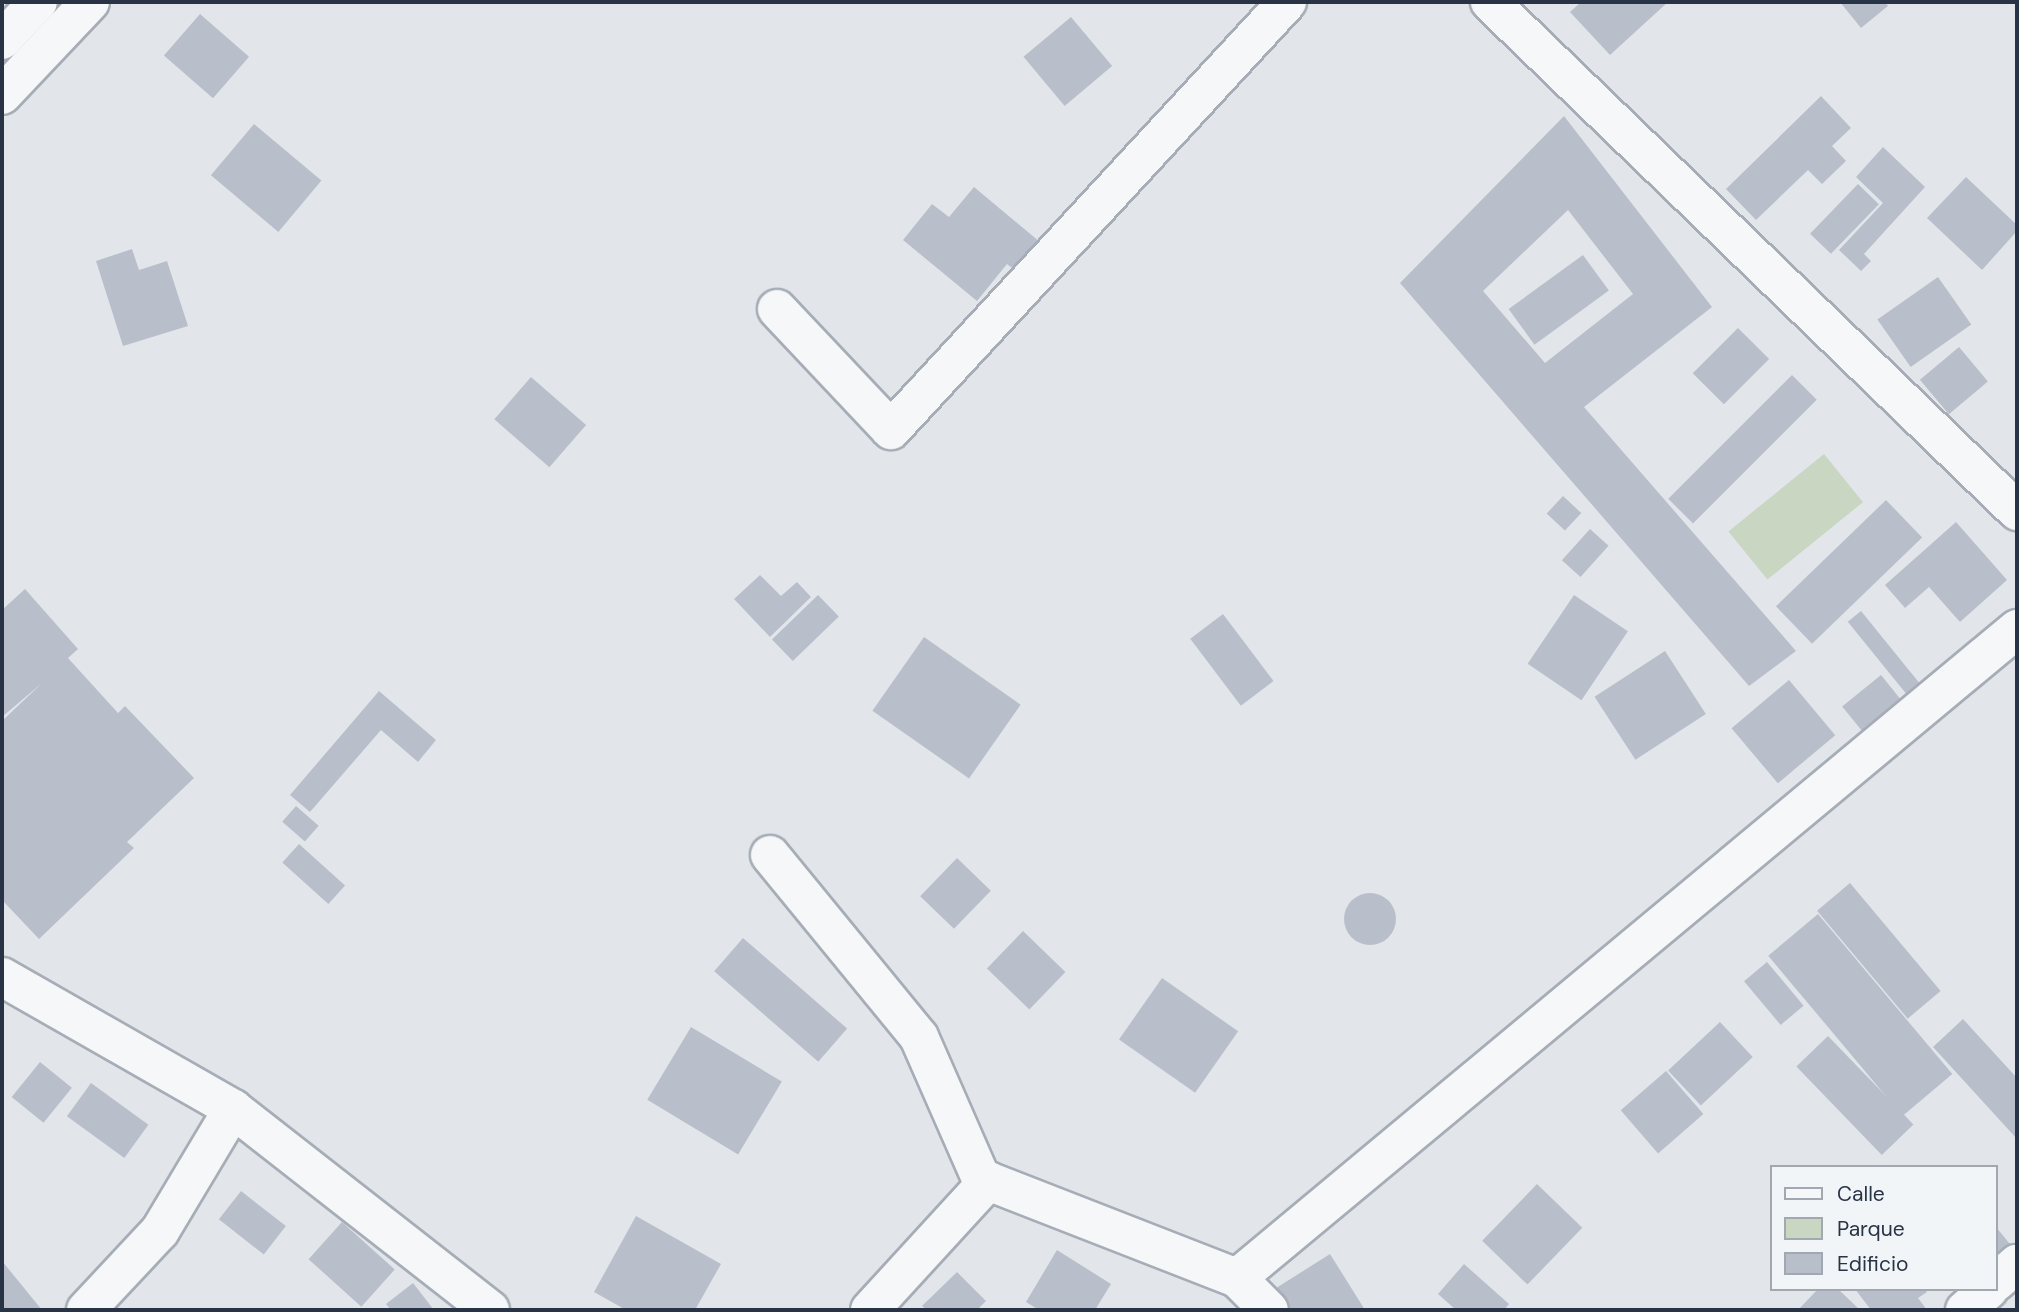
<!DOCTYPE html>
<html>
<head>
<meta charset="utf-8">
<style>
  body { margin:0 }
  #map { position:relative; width:2019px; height:1312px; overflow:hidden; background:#e2e6eb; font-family:"DM Sans",sans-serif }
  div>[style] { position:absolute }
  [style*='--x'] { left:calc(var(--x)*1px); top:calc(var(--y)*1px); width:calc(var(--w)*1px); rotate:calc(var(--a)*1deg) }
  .green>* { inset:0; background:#c8d6c2; transform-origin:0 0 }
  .building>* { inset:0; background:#b9bfca; transform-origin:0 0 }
  .round { border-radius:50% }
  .roads { filter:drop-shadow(2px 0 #a6adb6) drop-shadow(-2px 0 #a6adb6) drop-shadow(0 2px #a6adb6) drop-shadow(0 -2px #a6adb6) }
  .minor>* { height:38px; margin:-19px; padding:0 19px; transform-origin:19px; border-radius:19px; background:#f5f7f9 }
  span { translate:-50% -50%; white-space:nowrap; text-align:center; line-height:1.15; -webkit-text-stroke:5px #f2f5f8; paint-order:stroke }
  .frame { position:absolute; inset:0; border:4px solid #283445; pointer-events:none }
  .legend { position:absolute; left:1770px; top:1165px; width:228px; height:126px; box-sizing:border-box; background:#f2f5f8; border:2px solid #a1a8b0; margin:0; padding:9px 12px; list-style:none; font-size:21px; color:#283445 }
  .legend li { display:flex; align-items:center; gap:14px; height:35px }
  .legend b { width:35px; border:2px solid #a1a8b0 }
</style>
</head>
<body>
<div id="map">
  <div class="green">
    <i style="left:1824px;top:454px;width:62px;height:123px;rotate:51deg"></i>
  </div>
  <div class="building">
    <i style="clip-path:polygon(1581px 2px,1668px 2px,1610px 55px,1570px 12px)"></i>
    <i style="clip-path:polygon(1840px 2px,1885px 2px,1888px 6px,1861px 28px)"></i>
    <i style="left:200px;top:14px;width:65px;height:55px;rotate:41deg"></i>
    <i style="left:1071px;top:17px;width:64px;height:62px;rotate:50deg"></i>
    <i style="clip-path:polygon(1821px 96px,1851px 128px,1832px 146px,1846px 161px,1822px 184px,1808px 170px,1756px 220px,1726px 189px)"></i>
    <i style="clip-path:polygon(evenodd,1564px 116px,1712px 307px,1584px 407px,1796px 651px,1749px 686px,1400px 283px,1564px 116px,1568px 210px,1633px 294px,1545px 363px,1483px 291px,1568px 210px)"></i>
    <i style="left:254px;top:124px;width:88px;height:67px;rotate:40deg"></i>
    <i style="clip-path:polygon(1883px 147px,1925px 187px,1864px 254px,1871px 261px,1861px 271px,1839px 250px,1883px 203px,1856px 177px)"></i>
    <i style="clip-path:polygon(1966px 177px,2017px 225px,2017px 231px,1982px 270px,1927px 218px)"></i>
    <i style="left:1858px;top:184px;width:29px;height:69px;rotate:44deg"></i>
    <i style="clip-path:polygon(974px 187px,1046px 247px,1022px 276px,1007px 264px,977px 301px,903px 240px,932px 204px,949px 217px)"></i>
    <i style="clip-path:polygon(132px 249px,139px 270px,167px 261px,188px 326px,123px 346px,96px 261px)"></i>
    <i style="left:1583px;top:255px;width:44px;height:92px;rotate:54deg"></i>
    <i style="left:1938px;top:277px;width:58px;height:74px;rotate:55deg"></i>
    <i style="left:1738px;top:328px;width:44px;height:64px;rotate:45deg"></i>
    <i style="left:1959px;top:347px;width:45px;height:51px;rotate:50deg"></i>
    <i style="left:1792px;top:375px;width:35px;height:175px;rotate:45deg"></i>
    <i style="left:531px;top:377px;width:73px;height:56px;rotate:41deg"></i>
    <i style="left:1563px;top:496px;width:25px;height:24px;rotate:43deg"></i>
    <i style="left:1886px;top:500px;width:52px;height:153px;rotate:46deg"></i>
    <i style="clip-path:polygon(1956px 522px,2007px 580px,1960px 622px,1929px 587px,1905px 608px,1885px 585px)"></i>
    <i style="left:1590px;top:529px;width:25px;height:42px;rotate:42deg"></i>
    <i style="clip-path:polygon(760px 575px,781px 596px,797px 582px,811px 597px,770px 637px,734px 599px)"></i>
    <i style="clip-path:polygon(25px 589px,78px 649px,68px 658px,118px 713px,125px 706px,194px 778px,127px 842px,134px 848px,39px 939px,2px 900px,2px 721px,42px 683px,2px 717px,2px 610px)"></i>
    <i style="left:818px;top:595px;width:30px;height:64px;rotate:46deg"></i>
    <i style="left:1574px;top:595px;width:65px;height:83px;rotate:34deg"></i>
    <i style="left:1861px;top:611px;width:95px;height:17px;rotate:51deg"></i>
    <i style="left:1223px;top:614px;width:84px;height:41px;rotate:53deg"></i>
    <i style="left:924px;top:637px;width:118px;height:90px;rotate:35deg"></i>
    <i style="left:1665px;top:651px;width:75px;height:84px;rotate:57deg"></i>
    <i style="left:1881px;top:675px;width:33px;height:50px;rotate:51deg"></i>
    <i style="left:1789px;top:680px;width:72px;height:75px;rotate:50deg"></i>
    <i style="clip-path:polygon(379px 691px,436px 740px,418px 762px,381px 730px,310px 812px,290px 795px)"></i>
    <i style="left:296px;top:806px;width:30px;height:21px;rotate:41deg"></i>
    <i style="left:299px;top:844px;width:62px;height:25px;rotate:42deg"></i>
    <i style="left:957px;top:858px;width:47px;height:53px;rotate:44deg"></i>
    <i style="left:1850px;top:883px;width:141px;height:43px;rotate:50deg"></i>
    <i class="round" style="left:1344px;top:893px;width:52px;height:52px"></i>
    <i style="left:1818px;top:914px;width:209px;height:65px;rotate:50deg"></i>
    <i style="left:1023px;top:931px;width:59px;height:52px;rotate:44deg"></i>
    <i style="left:743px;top:938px;width:138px;height:44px;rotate:41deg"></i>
    <i style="left:1767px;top:962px;width:57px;height:30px;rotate:50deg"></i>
    <i style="left:1162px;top:978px;width:93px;height:75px;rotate:35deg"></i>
    <i style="clip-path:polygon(1963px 1019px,2017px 1078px,2017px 1139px,1933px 1047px)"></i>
    <i style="left:1720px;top:1022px;width:48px;height:71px;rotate:47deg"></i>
    <i style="left:691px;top:1027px;width:106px;height:85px;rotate:31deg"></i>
    <i style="left:1828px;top:1036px;width:123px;height:44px;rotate:46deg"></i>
    <i style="left:40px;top:1062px;width:41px;height:45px;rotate:39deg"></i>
    <i style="left:1666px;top:1071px;width:57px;height:60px;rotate:49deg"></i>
    <i style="left:91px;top:1083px;width:71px;height:41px;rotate:36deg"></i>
    <i style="left:1537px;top:1184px;width:63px;height:79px;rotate:44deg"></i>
    <i style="left:241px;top:1191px;width:57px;height:36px;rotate:38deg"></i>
    <i style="clip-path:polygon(636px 1216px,721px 1264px,695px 1310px,626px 1310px,594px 1292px)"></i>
    <i style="left:342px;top:1222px;width:71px;height:50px;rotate:42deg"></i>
    <i style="clip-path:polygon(1996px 1227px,2014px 1249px,1996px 1263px)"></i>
    <i style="clip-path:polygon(1057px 1250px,1111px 1284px,1095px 1310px,1039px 1310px,1026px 1302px)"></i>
    <i style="clip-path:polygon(1330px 1254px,1365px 1310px,1286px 1310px,1273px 1290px)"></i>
    <i style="clip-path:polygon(2px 1261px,42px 1310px,2px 1310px)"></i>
    <i style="clip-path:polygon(1464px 1264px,1509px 1304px,1504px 1310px,1456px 1310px,1438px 1294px)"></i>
    <i style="clip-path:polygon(957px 1272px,986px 1301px,977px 1310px,927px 1310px,922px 1306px)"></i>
    <i style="clip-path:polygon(413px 1283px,434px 1310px,391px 1310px,386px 1304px)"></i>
    <i style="clip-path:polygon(1818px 1289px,1838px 1289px,1860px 1310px,1798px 1310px)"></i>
    <i style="clip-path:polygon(1855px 1289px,1925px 1289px,1927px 1292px,1918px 1298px,1927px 1310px,1871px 1310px)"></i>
  </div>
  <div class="roads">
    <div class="minor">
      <i style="--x:1490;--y:2;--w:733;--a:44"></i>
      <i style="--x:2;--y:40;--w:52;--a:-46.5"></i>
      <i style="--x:2;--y:95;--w:128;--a:-46.6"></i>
      <i style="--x:777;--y:309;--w:166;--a:46.7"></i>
      <i style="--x:891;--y:430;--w:583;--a:-47.22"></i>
      <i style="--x:770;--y:855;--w:235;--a:50.7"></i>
      <i style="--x:919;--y:1037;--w:154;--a:66.3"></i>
      <i style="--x:981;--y:1178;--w:8;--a:23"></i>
      <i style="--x:2;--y:977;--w:266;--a:29.7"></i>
      <i style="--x:233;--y:1109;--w:326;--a:38"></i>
      <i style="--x:1237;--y:1278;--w:1015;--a:-39.76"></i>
      <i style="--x:1996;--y:1282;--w:28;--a:-41"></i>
      <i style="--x:86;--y:1310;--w:108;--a:-46.9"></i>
      <i style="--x:160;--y:1231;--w:142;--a:-59.1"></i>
      <i style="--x:870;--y:1310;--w:175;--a:-47.5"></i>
      <i style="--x:988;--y:1181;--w:267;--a:21.3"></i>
      <i style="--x:1237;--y:1278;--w:45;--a:45"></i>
      <i style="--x:1965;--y:1310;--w:32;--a:-41"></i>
    </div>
  </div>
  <div class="frame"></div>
  <ul class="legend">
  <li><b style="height:9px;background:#f5f7f9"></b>Calle</li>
  <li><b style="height:19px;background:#c8d6c2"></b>Parque</li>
  <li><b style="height:19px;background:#b9bfca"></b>Edificio</li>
  </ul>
</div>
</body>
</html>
